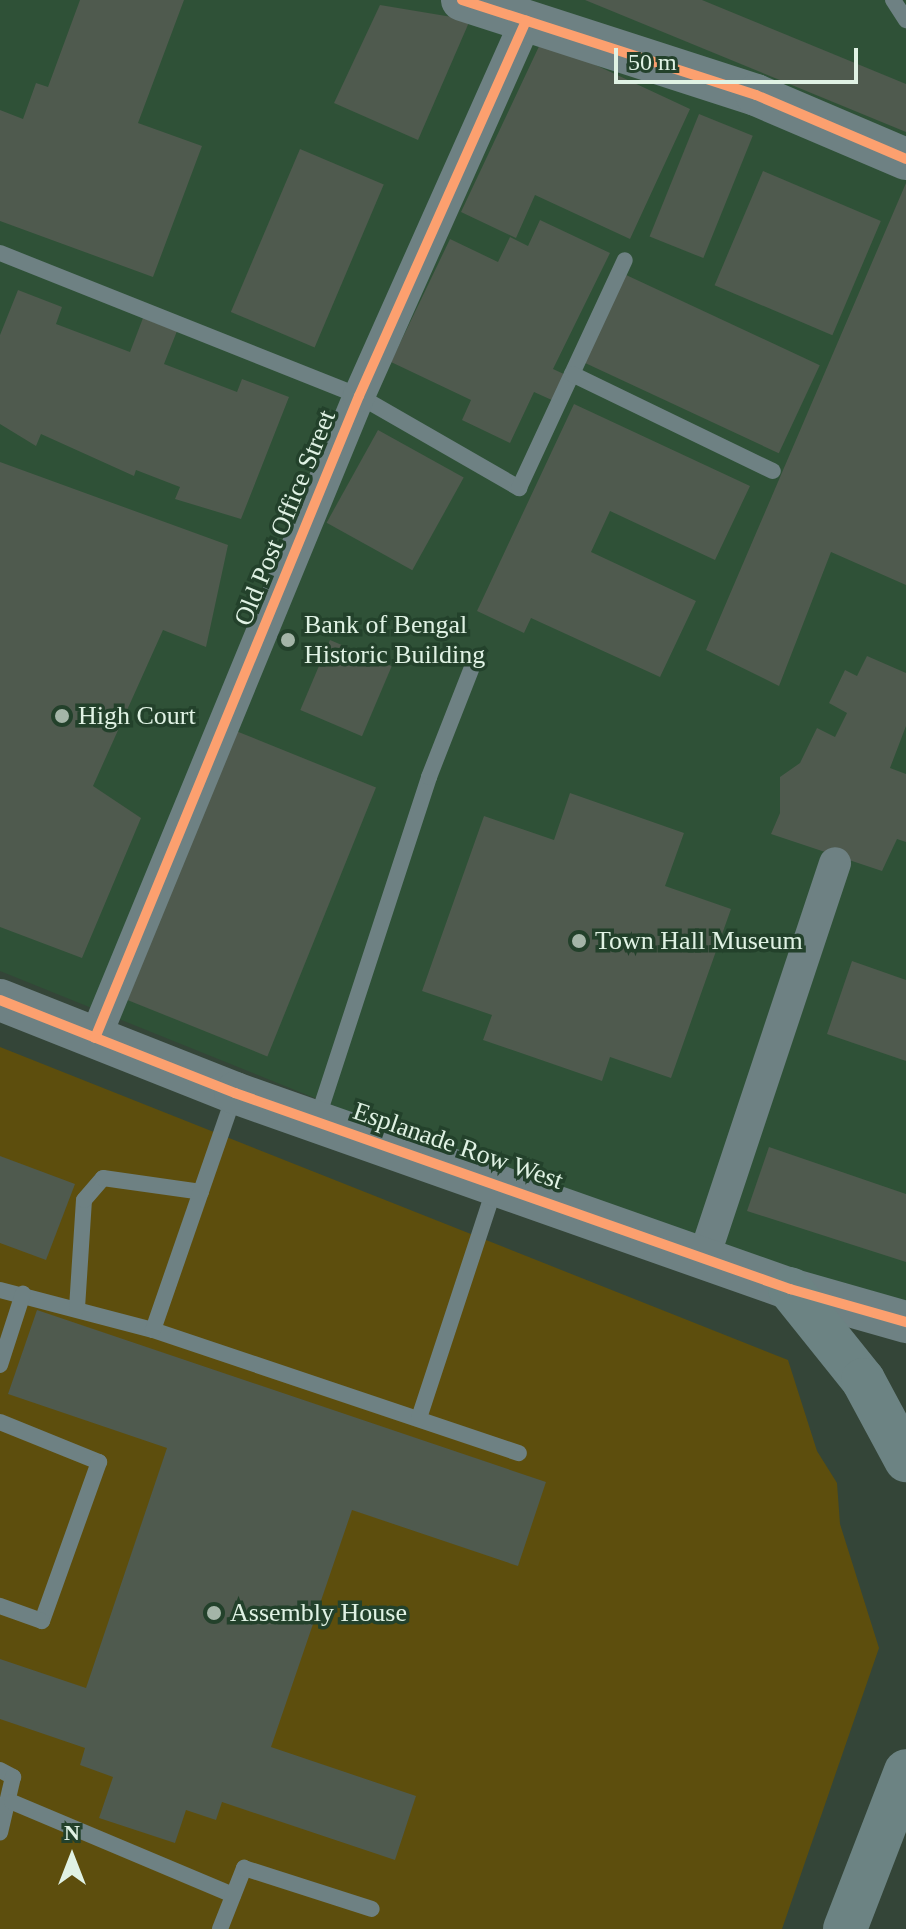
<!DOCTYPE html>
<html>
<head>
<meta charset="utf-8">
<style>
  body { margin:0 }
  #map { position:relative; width:906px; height:1929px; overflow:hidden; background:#344538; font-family:"Times New Roman",serif }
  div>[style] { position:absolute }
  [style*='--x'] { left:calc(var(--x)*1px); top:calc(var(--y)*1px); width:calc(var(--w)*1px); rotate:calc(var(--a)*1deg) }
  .built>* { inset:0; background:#2f5137 }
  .green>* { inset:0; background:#5d4e0d }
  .building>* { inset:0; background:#4f5a4e; transform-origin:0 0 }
  .service>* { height:16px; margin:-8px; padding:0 8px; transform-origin:8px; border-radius:8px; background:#6e8183 }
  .minor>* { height:32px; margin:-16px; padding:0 16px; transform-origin:16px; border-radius:16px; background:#6e8183 }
  .tertiary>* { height:42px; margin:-21px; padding:0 21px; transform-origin:21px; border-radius:21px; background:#6e8183 }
  .secondary>* { height:44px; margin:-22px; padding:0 22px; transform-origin:22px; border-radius:22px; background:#6c8383 }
  .cycleway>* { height:10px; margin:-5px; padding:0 5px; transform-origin:5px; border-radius:5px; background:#fca06f }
  .dots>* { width:22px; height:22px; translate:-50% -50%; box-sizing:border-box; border:4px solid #23412b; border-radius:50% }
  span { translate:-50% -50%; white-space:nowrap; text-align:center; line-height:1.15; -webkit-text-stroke:7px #23412b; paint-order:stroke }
  .street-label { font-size:26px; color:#e0f2e4 }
  .poi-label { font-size:26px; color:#e0f2e4 }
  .left { translate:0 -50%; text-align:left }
  .north { position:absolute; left:32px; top:1817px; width:80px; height:80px; -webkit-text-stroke:6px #23412b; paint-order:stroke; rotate:0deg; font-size:22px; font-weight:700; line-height:32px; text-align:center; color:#e0f2e4 }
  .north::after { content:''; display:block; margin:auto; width:28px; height:36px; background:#e0f2e4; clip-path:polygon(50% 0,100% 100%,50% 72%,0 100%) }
  .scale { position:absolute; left:614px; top:48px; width:244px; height:36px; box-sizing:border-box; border:4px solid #e0f2e4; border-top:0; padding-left:10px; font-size:24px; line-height:28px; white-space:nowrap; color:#e0f2e4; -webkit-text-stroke:6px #23412b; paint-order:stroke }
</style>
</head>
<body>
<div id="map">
  <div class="built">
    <i style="clip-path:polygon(0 0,906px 0,906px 1317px,842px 1311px,0 971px)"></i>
  </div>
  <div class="green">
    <i style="clip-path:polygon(0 1047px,788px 1360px,817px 1451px,837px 1483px,840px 1524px,879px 1648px,782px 1929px,0 1929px)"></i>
  </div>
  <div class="building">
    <i style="clip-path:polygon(80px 0,184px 0,138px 123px,202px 146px,153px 277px,0 221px,0 110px,23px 119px,36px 83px,48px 87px)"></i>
    <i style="clip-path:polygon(585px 0,702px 0,906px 84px,906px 132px)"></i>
    <i style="clip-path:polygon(380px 5px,470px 20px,418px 140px,334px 103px)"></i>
    <i style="clip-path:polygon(542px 40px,690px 109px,630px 239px,535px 195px,516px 238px,461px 212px)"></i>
    <i style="left:699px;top:114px;width:58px;height:132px;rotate:22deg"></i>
    <i style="left:300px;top:149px;width:91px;height:177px;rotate:23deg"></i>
    <i style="left:763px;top:171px;width:128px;height:124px;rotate:23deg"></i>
    <i style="clip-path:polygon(906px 183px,906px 585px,831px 552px,779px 686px,706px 650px)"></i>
    <i style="clip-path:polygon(540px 220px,610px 253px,553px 369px,566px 375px,554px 401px,534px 392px,510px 443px,462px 420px,471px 400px,391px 362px,450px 239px,498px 262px,510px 237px,528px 246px)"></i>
    <i style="left:624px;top:274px;width:216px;height:97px;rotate:25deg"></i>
    <i style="clip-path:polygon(18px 290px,62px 307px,56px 324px,130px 352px,143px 318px,177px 331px,164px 364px,237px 392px,242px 379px,289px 397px,241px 519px,175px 499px,180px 487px,136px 470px,134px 476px,41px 434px,36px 446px,0 424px,0 335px)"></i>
    <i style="clip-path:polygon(574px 404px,750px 486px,715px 560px,610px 511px,591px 552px,696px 601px,660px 677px,531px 618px,524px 633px,477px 611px)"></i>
    <i style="left:378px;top:430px;width:98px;height:106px;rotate:29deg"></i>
    <i style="clip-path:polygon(0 462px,228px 545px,206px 647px,163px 630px,93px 786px,141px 818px,82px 958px,0 927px)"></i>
    <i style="left:330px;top:640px;width:67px;height:76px;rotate:23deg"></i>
    <i style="clip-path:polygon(867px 656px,906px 673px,906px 726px,890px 768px,906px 774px,906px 842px,897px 839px,882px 871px,771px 834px,780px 813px,780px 777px,800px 763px,817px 728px,835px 737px,847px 713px,829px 703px,845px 670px,857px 676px)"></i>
    <i style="left:236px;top:731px;width:151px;height:290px;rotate:22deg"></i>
    <i style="clip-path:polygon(570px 793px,684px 833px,665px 886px,731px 909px,671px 1078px,610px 1057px,602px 1081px,483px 1040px,492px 1015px,422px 991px,484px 816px,554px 840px)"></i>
    <i style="clip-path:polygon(852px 961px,906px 980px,906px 1061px,827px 1034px)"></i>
    <i style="clip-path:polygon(769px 1147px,906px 1194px,906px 1262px,747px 1211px)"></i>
    <i style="clip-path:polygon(0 1156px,75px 1184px,46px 1260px,0 1243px)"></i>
    <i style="clip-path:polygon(37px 1310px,546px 1482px,518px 1566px,352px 1510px,271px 1747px,416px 1796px,395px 1860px,222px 1802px,216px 1820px,186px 1810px,175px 1843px,99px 1818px,113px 1777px,80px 1765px,85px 1748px,0 1719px,0 1659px,86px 1688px,167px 1448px,8px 1394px)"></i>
  </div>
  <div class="service">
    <i style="--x:893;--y:0;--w:24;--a:57"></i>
    <i style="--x:0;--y:253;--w:386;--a:21.7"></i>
    <i style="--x:359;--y:396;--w:185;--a:29.9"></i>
    <i style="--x:519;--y:488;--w:251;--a:-65.1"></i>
    <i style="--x:572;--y:374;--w:223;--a:25.8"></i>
    <i style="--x:317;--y:1120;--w:361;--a:-71.9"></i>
    <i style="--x:429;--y:777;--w:129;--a:-68.6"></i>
    <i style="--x:0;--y:1290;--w:158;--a:14.7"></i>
    <i style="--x:153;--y:1330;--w:386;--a:18.6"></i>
    <i style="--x:77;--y:1308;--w:108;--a:-86.3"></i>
    <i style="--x:84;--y:1200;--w:29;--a:-49"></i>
    <i style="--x:103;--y:1178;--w:99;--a:8.1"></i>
    <i style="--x:153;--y:1330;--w:251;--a:-70.9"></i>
    <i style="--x:0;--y:1365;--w:75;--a:-72.1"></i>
    <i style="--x:419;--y:1418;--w:246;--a:-71.8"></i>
    <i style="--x:0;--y:1422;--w:107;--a:22"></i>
    <i style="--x:99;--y:1462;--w:169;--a:109.7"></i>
    <i style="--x:42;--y:1621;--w:45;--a:-160.3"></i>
    <i style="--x:0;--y:1770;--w:15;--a:28"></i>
    <i style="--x:13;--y:1777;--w:57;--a:103.1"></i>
    <i style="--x:12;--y:1802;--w:240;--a:22.8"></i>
    <i style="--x:220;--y:1929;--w:66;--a:-68.5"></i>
    <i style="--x:244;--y:1868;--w:134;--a:17.8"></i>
  </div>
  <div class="minor">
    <i style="--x:95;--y:1038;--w:694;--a:-67.65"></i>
    <i style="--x:359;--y:396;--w:411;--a:-66"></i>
    <i style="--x:704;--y:1257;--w:415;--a:-71.6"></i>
  </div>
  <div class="tertiary">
    <i style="--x:462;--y:0;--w:309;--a:17.9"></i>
    <i style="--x:756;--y:95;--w:163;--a:23.1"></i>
    <i style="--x:0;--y:1000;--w:253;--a:21.6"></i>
    <i style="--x:235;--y:1093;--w:589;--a:19.45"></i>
    <i style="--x:790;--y:1289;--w:121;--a:15.9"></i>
  </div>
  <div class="secondary">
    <i style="--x:790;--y:1289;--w:117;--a:51.3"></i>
    <i style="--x:863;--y:1380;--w:91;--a:61.7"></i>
    <i style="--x:845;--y:1929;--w:169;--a:-68.9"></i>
  </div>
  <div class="cycleway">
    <i style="--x:462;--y:0;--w:309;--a:17.9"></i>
    <i style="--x:756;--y:95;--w:163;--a:23.1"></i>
    <i style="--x:0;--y:1000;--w:253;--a:21.6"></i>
    <i style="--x:235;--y:1093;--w:589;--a:19.45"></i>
    <i style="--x:790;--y:1289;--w:121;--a:15.9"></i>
    <i style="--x:95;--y:1038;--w:694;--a:-67.65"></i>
    <i style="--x:359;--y:396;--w:411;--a:-66"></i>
  </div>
  <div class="dots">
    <i style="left:288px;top:640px;background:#a4b5a8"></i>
    <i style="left:62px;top:716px;background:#a4b5a8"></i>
    <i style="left:579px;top:941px;background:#a4b5a8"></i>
    <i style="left:214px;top:1613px;background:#a4b5a8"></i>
  </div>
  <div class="street-label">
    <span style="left:285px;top:518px;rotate:-68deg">Old Post Office Street</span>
    <span style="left:458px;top:1146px;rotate:19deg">Esplanade Row West</span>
  </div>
  <div class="poi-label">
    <span class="left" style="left:304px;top:640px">Bank of Bengal<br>Historic Building</span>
    <span class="left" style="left:78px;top:716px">High Court</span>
    <span class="left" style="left:595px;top:941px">Town Hall Museum</span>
    <span class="left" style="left:230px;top:1613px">Assembly House</span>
  </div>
  <div class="north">N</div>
  <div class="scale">50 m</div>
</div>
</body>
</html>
